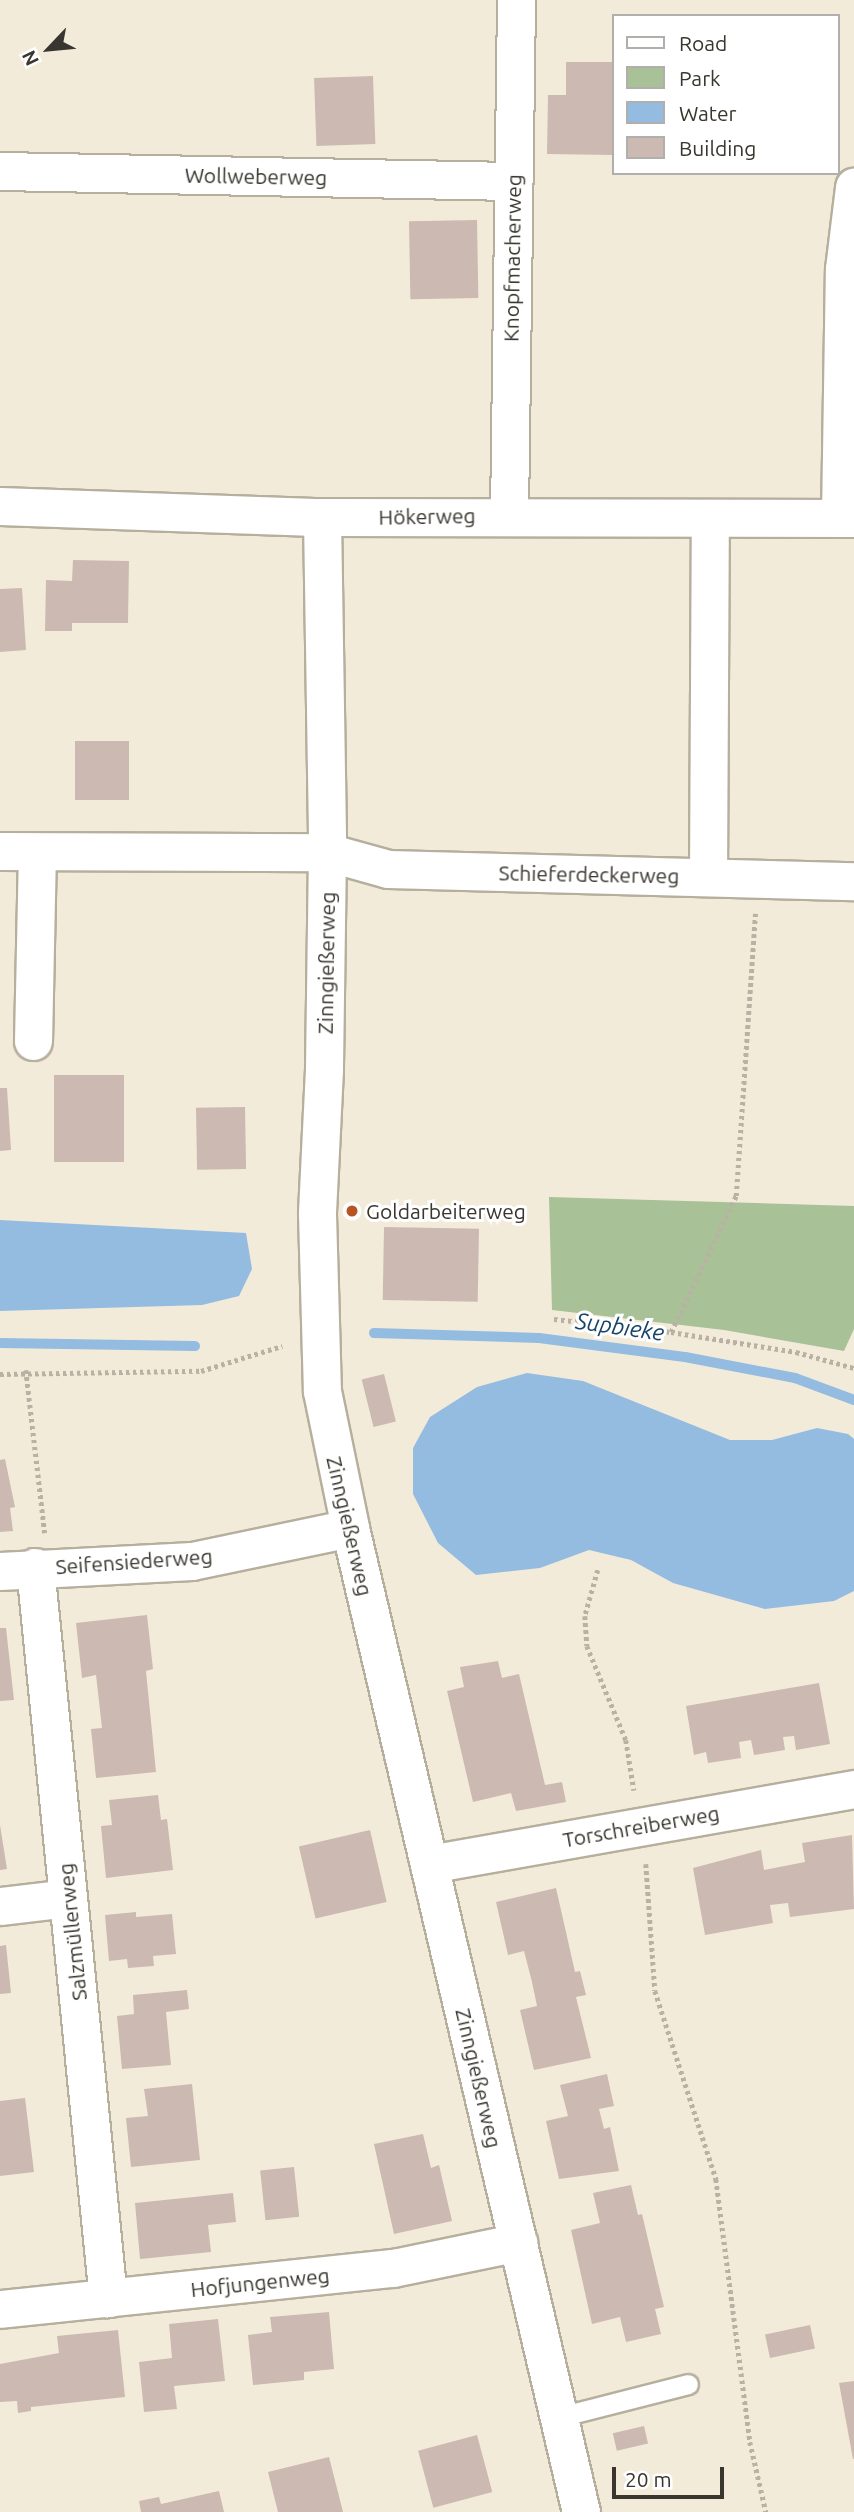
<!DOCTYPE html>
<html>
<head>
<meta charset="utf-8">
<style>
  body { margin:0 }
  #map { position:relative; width:854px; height:2512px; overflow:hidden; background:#f3ebda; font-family:Ubuntu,sans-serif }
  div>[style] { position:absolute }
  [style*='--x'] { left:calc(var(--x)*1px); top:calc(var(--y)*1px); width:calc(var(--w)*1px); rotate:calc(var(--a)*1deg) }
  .green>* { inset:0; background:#a9c197 }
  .water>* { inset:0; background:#93bce0 }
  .stream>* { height:10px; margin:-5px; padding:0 5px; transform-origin:5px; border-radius:5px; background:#93bce0 }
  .building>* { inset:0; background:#ccb9b1; transform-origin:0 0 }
  .path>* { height:4.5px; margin-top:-2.25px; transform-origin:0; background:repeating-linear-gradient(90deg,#b9b2a4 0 3.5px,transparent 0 7px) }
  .roads { filter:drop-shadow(2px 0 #b6af9e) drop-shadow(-2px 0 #b6af9e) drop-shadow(0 2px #b6af9e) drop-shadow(0 -2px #b6af9e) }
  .lane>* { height:19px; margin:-9.5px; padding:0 9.5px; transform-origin:9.5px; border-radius:9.5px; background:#fff }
  .street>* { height:37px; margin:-18.5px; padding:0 18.5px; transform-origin:18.5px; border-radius:18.5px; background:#fff }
  .dots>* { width:19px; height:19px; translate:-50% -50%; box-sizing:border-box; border:4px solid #fff; border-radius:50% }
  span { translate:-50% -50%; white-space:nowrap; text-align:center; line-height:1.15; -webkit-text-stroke:6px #fff; paint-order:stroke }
  .street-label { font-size:21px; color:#39362f }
  .poi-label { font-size:21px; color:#39362f }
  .left { translate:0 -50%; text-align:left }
  .water-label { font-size:23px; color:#164468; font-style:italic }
  .legend { position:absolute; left:612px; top:14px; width:228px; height:161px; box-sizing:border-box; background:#fff; border:2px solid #b0afac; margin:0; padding:9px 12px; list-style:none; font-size:21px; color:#39362f }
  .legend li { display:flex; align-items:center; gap:14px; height:35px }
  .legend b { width:35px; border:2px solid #b0afac }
  .north { position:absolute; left:14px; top:14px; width:70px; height:70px; -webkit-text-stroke:5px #fff; paint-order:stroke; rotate:244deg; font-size:19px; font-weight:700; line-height:28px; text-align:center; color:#39362f }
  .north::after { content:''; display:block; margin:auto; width:24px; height:32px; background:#39362f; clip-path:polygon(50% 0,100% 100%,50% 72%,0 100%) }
  .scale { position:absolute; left:612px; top:2467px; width:112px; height:32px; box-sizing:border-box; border:4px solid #39362f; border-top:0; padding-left:9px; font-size:21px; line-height:24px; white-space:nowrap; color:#39362f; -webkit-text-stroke:5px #fff; paint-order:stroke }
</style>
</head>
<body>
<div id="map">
  <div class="green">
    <i style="clip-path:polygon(549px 1197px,854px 1206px,854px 1329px,844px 1351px,724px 1330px,552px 1310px)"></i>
  </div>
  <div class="water">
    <i style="clip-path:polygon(0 1220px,246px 1233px,252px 1269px,239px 1296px,202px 1305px,0 1311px)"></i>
    <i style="clip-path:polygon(527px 1373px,583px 1381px,730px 1440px,772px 1440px,817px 1428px,848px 1434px,854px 1439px,854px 1591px,834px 1601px,765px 1609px,673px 1583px,631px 1560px,589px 1550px,540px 1568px,476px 1575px,438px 1543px,413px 1494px,413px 1448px,430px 1417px,477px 1387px)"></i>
  </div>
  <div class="stream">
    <i style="--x:374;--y:1333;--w:165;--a:1.7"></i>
    <i style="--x:539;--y:1338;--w:147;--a:7.4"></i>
    <i style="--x:685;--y:1357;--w:112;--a:10.8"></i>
    <i style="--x:795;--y:1378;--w:63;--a:20.4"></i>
    <i style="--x:0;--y:1343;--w:195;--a:0.9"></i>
  </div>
  <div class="building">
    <i style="clip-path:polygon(566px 62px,614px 62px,614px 155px,547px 154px,548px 95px,566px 95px)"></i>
    <i style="left:373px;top:76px;width:68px;height:59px;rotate:88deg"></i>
    <i style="left:477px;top:220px;width:78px;height:68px;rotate:89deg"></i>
    <i style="clip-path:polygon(73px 560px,129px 561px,128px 623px,72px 623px,72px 631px,45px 631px,46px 580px,72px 581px)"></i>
    <i style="clip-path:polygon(22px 588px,26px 650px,0 652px,0 589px)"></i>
    <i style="left:75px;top:741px;width:54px;height:59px"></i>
    <i style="left:54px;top:1075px;width:70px;height:87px"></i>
    <i style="clip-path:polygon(0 1088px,7px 1088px,11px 1150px,0 1151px)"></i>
    <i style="left:245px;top:1107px;width:62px;height:49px;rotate:89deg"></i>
    <i style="left:384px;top:1227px;width:95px;height:73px;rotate:1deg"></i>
    <i style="left:384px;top:1374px;width:49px;height:23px;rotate:76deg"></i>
    <i style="clip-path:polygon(5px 1459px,15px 1507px,10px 1508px,13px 1531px,0 1532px,0 1460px)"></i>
    <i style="clip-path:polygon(147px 1615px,153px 1669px,146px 1671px,156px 1772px,96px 1778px,91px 1729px,102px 1728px,96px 1675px,82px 1678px,76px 1623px)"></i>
    <i style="clip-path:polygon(0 1628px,6px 1628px,14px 1700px,0 1701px)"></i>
    <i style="clip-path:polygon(498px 1661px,502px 1678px,519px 1674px,545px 1785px,562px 1782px,566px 1802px,516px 1811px,511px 1793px,473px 1802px,447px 1691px,464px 1687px,460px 1667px)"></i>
    <i style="clip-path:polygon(819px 1683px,830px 1744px,796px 1750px,794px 1736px,783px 1737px,785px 1750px,754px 1755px,751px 1740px,739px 1742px,741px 1758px,708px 1763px,706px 1752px,694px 1755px,686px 1706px)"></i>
    <i style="clip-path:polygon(158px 1795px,161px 1820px,167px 1819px,173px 1870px,106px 1878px,101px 1826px,112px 1825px,109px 1800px)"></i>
    <i style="clip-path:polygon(0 1825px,7px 1869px,0 1870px)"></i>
    <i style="left:370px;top:1830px;width:74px;height:73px;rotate:77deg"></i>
    <i style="clip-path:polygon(852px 1835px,854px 1909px,790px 1917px,788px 1903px,770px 1905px,773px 1923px,705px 1935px,693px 1868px,761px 1850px,764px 1870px,805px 1862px,802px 1843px)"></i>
    <i style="clip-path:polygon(556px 1888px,575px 1972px,580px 1971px,586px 1995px,576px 1997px,591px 2058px,534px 2070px,520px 2010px,537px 2006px,532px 1982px,524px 1951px,508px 1955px,496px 1902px)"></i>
    <i style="clip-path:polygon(136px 1912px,136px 1917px,172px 1914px,176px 1954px,153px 1956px,154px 1966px,128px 1968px,127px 1959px,109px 1961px,105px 1915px)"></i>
    <i style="clip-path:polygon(6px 1945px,11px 1993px,0 1994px,0 1946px)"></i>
    <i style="clip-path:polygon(187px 1990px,189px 2009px,166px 2012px,171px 2065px,122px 2069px,117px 2016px,134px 2014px,133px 1995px)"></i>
    <i style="clip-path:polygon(607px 2074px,614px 2106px,599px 2109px,604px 2129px,610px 2127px,619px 2171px,559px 2179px,546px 2121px,568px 2116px,560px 2085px)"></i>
    <i style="clip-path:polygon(192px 2084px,200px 2160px,131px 2167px,126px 2118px,148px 2116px,144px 2089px)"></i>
    <i style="clip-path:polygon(25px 2098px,34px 2172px,0 2176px,0 2101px)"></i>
    <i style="clip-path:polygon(423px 2134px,431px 2168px,439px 2165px,452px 2221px,394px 2234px,374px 2144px)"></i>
    <i style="left:294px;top:2167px;width:50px;height:34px;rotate:84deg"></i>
    <i style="clip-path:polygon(631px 2185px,638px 2215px,642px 2214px,664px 2307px,655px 2309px,661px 2334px,626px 2342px,620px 2317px,592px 2324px,571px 2230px,600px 2223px,593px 2193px)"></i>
    <i style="clip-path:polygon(233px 2193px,236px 2222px,208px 2225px,211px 2252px,140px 2259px,135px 2203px)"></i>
    <i style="clip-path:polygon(329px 2312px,334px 2369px,304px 2372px,304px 2380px,253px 2385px,248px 2335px,272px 2332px,270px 2317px)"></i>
    <i style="clip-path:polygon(218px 2319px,225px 2381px,174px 2386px,177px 2409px,144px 2412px,139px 2362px,172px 2358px,169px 2324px)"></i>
    <i style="left:810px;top:2325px;width:24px;height:46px;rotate:78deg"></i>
    <i style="clip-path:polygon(118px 2330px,125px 2397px,31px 2407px,31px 2411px,18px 2413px,17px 2401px,0 2402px,0 2364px,59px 2353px,57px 2336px)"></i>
    <i style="clip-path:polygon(854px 2381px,854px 2459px,853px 2459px,839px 2383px)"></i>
    <i style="left:644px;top:2426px;width:18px;height:32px;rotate:77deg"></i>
    <i style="left:477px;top:2435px;width:59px;height:61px;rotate:75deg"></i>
    <i style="clip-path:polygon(329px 2457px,343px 2512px,278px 2512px,268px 2472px)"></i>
    <i style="clip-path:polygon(219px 2491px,224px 2512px,141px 2512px,139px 2501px,159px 2497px,161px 2504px)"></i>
  </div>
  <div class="path">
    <i style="--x:554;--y:1319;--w:118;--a:6.3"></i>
    <i style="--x:671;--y:1332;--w:127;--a:9.1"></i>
    <i style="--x:796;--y:1352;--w:60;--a:15.4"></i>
    <i style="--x:671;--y:1332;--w:151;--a:-64.5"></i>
    <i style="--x:736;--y:1196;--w:283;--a:-86.1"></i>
    <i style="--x:26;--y:1370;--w:164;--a:83.4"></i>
    <i style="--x:0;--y:1374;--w:201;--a:-0.9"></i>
    <i style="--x:201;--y:1371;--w:85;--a:-17.2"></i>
    <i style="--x:598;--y:1570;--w:48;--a:105.8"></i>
    <i style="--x:585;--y:1616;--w:30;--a:86"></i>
    <i style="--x:587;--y:1646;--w:102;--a:67.5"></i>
    <i style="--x:626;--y:1740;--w:51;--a:80.9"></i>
    <i style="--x:646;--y:1864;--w:127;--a:85.9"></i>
    <i style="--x:655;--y:1991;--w:198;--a:72"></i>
    <i style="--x:716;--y:2179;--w:265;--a:82.6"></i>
    <i style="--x:750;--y:2442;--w:72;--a:77.1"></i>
  </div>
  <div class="roads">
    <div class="lane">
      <i style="--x:559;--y:2417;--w:133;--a:-14.3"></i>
    </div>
    <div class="street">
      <i style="--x:0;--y:171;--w:512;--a:1.12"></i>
      <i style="--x:0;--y:506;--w:322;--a:2"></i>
      <i style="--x:322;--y:517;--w:532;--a:0.11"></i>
      <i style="--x:509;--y:515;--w:515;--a:-89.22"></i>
      <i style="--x:322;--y:517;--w:335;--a:89.1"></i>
      <i style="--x:327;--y:852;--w:217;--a:90.8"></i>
      <i style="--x:324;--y:1069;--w:145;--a:92.8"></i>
      <i style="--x:317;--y:1214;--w:177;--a:88.4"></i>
      <i style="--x:322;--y:1391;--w:140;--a:78.4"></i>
      <i style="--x:350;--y:1528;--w:1011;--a:76.79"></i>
      <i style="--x:840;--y:518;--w:249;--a:-89.1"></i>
      <i style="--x:844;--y:269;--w:83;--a:-83"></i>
      <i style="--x:0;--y:851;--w:327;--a:0.2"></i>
      <i style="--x:327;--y:852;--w:63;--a:15.6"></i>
      <i style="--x:388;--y:869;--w:466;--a:1.5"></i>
      <i style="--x:708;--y:877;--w:359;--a:-89.7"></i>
      <i style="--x:33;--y:1041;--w:189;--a:-88.8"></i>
      <i style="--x:35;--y:1567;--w:735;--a:84.3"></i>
      <i style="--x:0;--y:1571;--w:192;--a:-3"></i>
      <i style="--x:192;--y:1561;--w:161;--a:-11.8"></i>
      <i style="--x:429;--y:1864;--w:432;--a:-10"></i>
      <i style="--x:0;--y:1906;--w:68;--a:-6.7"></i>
      <i style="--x:0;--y:2309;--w:395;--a:-6"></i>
      <i style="--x:393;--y:2268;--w:128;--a:-11.7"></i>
    </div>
  </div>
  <div class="dots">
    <i style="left:352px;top:1211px;background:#b85324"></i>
  </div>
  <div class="street-label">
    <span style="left:256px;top:176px;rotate:1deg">Wollweberweg</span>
    <span style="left:512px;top:258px;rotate:-89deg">Knopfmacherweg</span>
    <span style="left:427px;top:516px;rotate:-1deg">Hökerweg</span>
    <span style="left:589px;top:874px;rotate:1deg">Schieferdeckerweg</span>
    <span style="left:326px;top:963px;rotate:-89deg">Zinngießerweg</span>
    <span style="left:350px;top:1526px;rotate:77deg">Zinngießerweg</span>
    <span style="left:134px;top:1561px;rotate:-4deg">Seifensiederweg</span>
    <span style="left:641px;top:1826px;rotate:-10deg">Torschreiberweg</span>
    <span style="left:72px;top:1932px;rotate:-96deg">Salzmüllerweg</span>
    <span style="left:479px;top:2078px;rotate:77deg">Zinngießerweg</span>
    <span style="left:260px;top:2282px;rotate:-6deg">Hofjungenweg</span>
  </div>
  <div class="poi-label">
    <span class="left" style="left:366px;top:1211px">Goldarbeiterweg</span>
  </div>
  <div class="water-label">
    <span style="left:620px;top:1327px;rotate:8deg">Supbieke</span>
  </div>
  <ul class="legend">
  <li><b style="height:9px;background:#fff"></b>Road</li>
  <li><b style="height:19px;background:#a9c197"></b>Park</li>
  <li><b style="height:19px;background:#93bce0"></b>Water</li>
  <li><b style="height:19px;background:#ccb9b1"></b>Building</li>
  </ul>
  <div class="north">N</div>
  <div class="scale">20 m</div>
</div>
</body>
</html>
